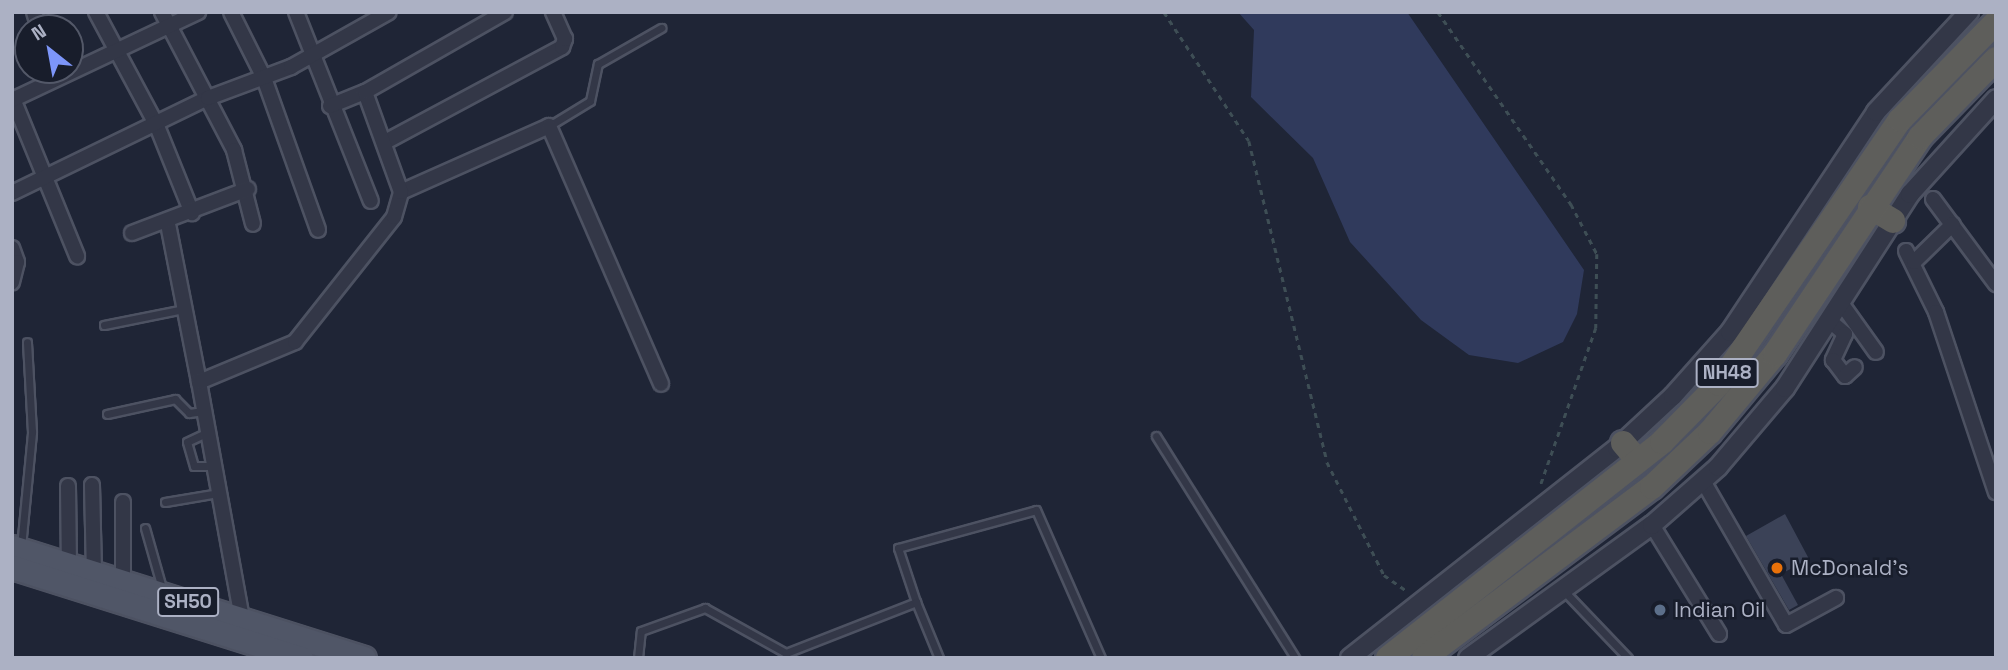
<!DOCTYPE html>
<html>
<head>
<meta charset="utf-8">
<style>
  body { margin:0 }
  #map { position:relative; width:2008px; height:670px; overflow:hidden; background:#1f2536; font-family:"Space Grotesk",sans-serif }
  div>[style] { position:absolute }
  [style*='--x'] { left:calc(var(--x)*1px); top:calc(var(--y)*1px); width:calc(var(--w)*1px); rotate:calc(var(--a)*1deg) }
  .water>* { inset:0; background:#303a5c }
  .building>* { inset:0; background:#3b4257 }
  .path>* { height:2.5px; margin-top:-1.25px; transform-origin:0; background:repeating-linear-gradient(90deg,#3e4e55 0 5px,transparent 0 10px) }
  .roads { filter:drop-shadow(2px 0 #4d5262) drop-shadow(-2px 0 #4d5262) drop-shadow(0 2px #4d5262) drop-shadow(0 -2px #4d5262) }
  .service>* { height:7px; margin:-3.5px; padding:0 3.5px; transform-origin:3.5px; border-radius:3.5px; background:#333747 }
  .minor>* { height:14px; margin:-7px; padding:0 7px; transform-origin:7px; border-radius:7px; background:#333747 }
  .tertiary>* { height:18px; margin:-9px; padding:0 9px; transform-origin:9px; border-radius:9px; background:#333747 }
  .primary>* { height:23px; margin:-11.5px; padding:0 11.5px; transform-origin:11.5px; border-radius:11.5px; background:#505667 }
  .trunk>* { height:24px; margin:-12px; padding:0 12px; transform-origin:12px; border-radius:12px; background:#5e5e5b }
  .dots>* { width:19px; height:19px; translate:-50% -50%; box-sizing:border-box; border:4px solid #181d2b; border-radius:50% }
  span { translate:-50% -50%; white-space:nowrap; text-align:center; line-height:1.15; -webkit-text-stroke:5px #181d2b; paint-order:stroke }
  .shield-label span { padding:2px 5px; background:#181d2b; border:2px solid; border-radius:5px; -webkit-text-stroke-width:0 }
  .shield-label { font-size:19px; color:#acb1c4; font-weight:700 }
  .poi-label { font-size:21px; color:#acb1c4 }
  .left { translate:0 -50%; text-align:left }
  .frame { position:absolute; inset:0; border:14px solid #acb1c4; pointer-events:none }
  .north { position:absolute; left:14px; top:14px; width:70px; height:70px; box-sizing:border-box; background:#181d2b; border:2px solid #535868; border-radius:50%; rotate:329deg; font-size:19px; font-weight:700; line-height:28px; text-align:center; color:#acb1c4 }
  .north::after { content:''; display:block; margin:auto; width:24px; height:32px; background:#7d96f9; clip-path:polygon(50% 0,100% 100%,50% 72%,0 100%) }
</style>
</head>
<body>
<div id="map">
  <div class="water">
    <i style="clip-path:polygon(1238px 12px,1407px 12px,1584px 270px,1577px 314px,1563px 342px,1518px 363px,1469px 355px,1421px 320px,1350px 242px,1313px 158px,1251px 97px,1254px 30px)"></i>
  </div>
  <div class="building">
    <i style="clip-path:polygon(1785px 514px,1809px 559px,1781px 574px,1798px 605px,1789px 610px,1746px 536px)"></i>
  </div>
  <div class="path">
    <i style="--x:1164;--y:12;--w:154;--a:56.6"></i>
    <i style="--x:1249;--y:141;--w:330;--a:76.3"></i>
    <i style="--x:1327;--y:462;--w:127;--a:63.2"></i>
    <i style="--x:1384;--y:575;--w:28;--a:35"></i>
    <i style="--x:1438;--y:12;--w:234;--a:55.3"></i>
    <i style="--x:1571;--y:204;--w:56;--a:62.5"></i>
    <i style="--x:1597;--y:254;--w:74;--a:90.8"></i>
    <i style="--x:1596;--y:328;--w:169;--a:109.4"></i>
  </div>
  <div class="roads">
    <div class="service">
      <i style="--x:549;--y:126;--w:48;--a:-31.4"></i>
      <i style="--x:590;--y:101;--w:38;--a:-78"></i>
      <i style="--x:598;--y:64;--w:73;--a:-29.7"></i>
      <i style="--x:104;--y:325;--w:82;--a:-11.3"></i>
      <i style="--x:107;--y:414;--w:70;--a:-12.4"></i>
      <i style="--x:175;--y:399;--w:20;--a:45"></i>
      <i style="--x:189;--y:413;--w:15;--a:-8"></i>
      <i style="--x:208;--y:432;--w:23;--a:155"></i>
      <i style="--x:187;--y:442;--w:25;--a:74"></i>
      <i style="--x:194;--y:466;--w:20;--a:0"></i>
      <i style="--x:1156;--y:436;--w:262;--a:57.9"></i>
      <i style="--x:165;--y:502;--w:55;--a:-9.5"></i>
      <i style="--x:145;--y:528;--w:62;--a:74.2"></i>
      <i style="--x:21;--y:547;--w:116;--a:-84.5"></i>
      <i style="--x:32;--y:432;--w:90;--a:-93.2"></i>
      <i style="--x:1563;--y:590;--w:94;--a:46.3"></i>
      <i style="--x:916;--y:602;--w:57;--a:-108.4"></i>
      <i style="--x:898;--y:548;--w:143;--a:-15.4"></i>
      <i style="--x:1036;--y:510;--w:162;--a:66.3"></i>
      <i style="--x:638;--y:658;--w:27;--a:-84"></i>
      <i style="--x:641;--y:631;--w:68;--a:-19.8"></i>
      <i style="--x:705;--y:608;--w:93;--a:29.1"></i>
      <i style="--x:786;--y:653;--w:140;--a:-21.4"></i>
      <i style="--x:916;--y:602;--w:61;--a:67.7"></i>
    </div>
    <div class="minor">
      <i style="--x:34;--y:12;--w:17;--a:73"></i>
      <i style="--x:96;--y:12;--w:129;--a:61.8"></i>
      <i style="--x:157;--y:126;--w:94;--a:68.1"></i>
      <i style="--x:162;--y:12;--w:156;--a:62.4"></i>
      <i style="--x:234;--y:150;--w:76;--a:75.6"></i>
      <i style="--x:231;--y:12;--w:74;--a:63.4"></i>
      <i style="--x:264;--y:78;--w:161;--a:70.4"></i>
      <i style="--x:296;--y:12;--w:203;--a:68.4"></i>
      <i style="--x:13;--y:99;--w:170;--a:67.8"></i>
      <i style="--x:12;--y:100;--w:206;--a:-25.3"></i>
      <i style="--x:330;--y:106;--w:38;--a:-22"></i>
      <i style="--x:387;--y:141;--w:199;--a:-28.2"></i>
      <i style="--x:562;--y:47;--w:9;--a:-69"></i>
      <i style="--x:565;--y:39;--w:30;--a:-114"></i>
      <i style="--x:401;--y:192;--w:162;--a:-24"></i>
      <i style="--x:549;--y:126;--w:281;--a:66.5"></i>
      <i style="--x:12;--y:193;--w:218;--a:-25.9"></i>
      <i style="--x:208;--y:98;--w:89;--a:-20.5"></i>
      <i style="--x:291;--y:67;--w:112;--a:-29.3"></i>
      <i style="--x:1933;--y:199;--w:106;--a:53.5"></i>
      <i style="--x:168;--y:224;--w:161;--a:78.9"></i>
      <i style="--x:132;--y:233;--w:124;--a:-20.8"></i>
      <i style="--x:12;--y:248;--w:15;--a:70"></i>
      <i style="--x:17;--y:262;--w:21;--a:104"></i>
      <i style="--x:1906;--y:251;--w:68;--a:63.8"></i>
      <i style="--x:1936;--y:312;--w:190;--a:71.6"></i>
      <i style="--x:1914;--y:262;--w:54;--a:-44.3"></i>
      <i style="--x:1841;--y:303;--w:60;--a:54.5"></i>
      <i style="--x:1830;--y:321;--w:20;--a:41"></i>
      <i style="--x:1845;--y:334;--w:29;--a:115"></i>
      <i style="--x:1833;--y:360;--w:20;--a:53"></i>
      <i style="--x:1845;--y:376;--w:13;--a:-42"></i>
      <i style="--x:1703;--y:481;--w:166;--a:60"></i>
      <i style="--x:1786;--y:625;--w:57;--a:-28.4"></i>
      <i style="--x:92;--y:485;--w:87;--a:88.7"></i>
      <i style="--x:68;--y:486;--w:79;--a:89.3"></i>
      <i style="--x:123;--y:502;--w:80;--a:90"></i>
      <i style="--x:1652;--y:525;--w:128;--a:58.4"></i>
      <i style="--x:243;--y:624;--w:246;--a:-100.3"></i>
      <i style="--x:199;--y:382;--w:104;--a:-22.6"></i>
      <i style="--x:295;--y:342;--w:159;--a:-51.6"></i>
      <i style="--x:394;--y:217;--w:26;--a:-74"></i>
      <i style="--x:401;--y:192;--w:106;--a:-109.8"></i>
      <i style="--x:365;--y:92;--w:161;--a:-29.7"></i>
    </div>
    <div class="tertiary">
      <i style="--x:1350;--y:658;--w:340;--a:-38.2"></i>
      <i style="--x:1617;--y:448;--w:76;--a:-42.9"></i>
      <i style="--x:1673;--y:396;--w:86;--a:-48.3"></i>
      <i style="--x:1730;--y:332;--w:264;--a:-56.4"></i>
      <i style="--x:1876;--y:112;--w:137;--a:-47.1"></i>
      <i style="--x:1468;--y:658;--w:227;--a:-35.9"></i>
      <i style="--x:1652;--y:525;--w:88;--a:-41.3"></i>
      <i style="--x:1718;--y:467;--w:104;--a:-49.7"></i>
      <i style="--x:1785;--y:388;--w:231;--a:-57.2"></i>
      <i style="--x:1910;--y:194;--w:128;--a:-47.8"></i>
    </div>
    <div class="primary">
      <i style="--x:12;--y:547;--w:369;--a:17.5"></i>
      <i style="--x:12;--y:567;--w:303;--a:17.5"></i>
    </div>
    <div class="trunk">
      <i style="--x:1870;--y:207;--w:27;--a:31"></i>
      <i style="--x:1623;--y:443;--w:23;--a:50"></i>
      <i style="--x:1388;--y:658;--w:349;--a:-38.2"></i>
      <i style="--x:1662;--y:442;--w:81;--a:-45.5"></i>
      <i style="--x:1719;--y:384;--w:320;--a:-55.6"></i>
      <i style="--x:1900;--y:120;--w:137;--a:-45.6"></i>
      <i style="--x:1424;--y:658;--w:285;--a:-36.9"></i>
      <i style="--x:1652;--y:487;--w:80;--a:-43.5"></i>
      <i style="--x:1710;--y:432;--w:102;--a:-50.2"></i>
      <i style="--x:1775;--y:354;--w:261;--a:-56.2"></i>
      <i style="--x:1920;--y:137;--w:109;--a:-45.7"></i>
    </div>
  </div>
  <div class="dots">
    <i style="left:1777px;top:568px;background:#e8710a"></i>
    <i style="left:1660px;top:610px;background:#5c6f8a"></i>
  </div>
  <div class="shield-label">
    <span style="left:1727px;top:373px">NH48</span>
    <span style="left:188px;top:602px">SH50</span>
  </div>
  <div class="poi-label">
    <span class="left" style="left:1791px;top:568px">McDonald's</span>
    <span class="left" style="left:1674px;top:610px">Indian Oil</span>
  </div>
  <div class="frame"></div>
  <div class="north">N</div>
</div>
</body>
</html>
